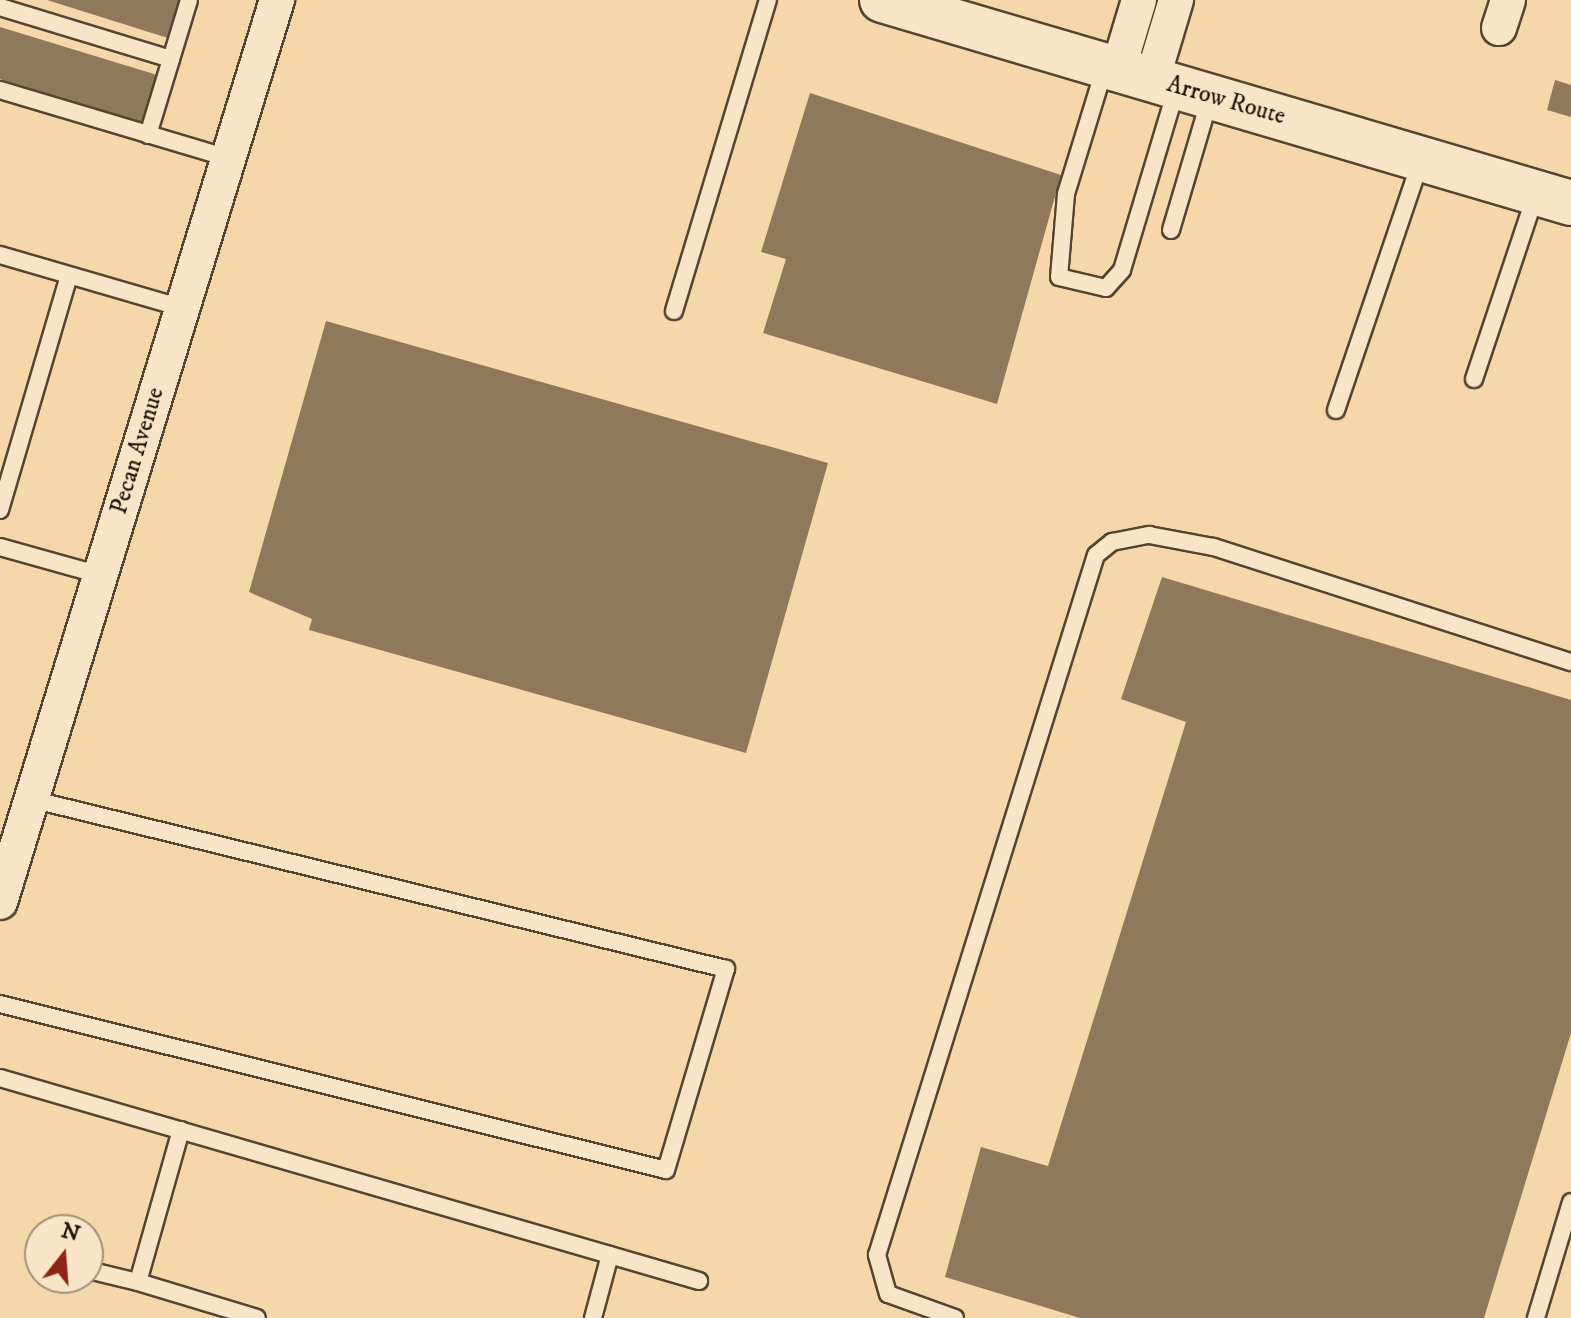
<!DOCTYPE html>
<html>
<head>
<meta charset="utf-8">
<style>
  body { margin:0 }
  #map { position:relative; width:1571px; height:1318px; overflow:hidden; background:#f5d7aa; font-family:"IM FELL DW Pica",serif }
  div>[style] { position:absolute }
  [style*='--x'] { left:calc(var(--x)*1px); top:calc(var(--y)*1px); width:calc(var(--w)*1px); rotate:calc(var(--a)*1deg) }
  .building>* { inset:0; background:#8e795d; transform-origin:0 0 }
  .roads { filter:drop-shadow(2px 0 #544432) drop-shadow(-2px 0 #544432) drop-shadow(0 2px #544432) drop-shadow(0 -2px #544432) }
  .service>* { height:16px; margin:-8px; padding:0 8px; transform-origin:8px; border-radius:8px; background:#f8e5c8 }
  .minor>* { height:34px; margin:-17px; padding:0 17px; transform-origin:17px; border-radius:17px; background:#f8e5c8 }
  .secondary>* { height:44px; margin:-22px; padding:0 22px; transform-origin:22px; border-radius:22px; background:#f8e5c8 }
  span { translate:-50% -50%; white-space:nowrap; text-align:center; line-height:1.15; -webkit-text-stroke:6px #f8e5c8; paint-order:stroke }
  .street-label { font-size:24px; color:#1f130a }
  .north { position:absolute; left:24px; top:1214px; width:80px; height:80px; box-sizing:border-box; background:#f8e5c8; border:2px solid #a1917c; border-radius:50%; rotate:17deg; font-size:22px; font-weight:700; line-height:32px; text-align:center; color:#1f130a }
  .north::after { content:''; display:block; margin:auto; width:28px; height:36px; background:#8f2418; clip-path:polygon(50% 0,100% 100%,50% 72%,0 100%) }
</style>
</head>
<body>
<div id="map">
  <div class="building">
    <i style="clip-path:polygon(47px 0,183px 0,171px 39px)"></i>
    <i style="left:0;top:27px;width:167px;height:50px;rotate:17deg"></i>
    <i style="clip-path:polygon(1555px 80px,1571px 85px,1571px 117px,1547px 110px)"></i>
    <i style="clip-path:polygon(810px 93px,1061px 175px,997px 404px,763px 333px,786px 259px,761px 252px)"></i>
    <i style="clip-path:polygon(326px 321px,828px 463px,746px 753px,309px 630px,312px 619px,249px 592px)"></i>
    <i style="clip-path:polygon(1162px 577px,1571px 700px,1571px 1033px,1484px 1318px,1080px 1318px,945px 1277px,981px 1147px,1048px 1166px,1186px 722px,1121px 699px)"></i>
  </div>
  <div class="roads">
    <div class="service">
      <i style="--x:0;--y:7;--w:179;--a:16.9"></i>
      <i style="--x:1105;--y:67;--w:133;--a:107.1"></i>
      <i style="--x:1066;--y:194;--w:83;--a:94.8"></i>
      <i style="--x:1059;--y:277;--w:48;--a:13.2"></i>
      <i style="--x:1106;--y:288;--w:24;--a:-48"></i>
      <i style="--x:1122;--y:270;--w:188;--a:-73.3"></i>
      <i style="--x:0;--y:90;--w:238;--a:16.6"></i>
      <i style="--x:148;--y:135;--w:141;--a:-73.1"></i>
      <i style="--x:1171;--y:230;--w:138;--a:-73.5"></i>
      <i style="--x:0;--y:255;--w:190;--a:16.2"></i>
      <i style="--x:674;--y:311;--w:325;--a:-73.2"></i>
      <i style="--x:1474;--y:379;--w:195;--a:-71.5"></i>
      <i style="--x:1336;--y:410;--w:264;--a:-71.2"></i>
      <i style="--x:0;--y:510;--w:244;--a:-73.6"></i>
      <i style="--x:0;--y:547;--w:104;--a:15.6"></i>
      <i style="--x:0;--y:1004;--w:686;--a:14"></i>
      <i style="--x:666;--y:1170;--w:210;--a:-73.4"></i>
      <i style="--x:726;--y:969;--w:715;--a:-166.26"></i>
      <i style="--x:0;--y:1078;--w:728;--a:16.19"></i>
      <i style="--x:181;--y:1130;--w:158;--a:105.8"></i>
      <i style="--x:138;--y:1282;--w:124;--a:16.8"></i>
      <i style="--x:88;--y:1270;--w:51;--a:13.5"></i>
      <i style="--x:593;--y:1318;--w:65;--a:-74.9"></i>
      <i style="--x:955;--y:1318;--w:71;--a:-160.3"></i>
      <i style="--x:888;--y:1294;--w:41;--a:-105.8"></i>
      <i style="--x:877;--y:1255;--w:733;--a:-72.63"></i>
      <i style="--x:1096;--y:555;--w:21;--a:-39"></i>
      <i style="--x:1112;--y:542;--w:38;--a:-11"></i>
      <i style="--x:1149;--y:535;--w:66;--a:10.5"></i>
      <i style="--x:1214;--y:547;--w:375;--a:17.9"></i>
      <i style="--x:1536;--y:1318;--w:121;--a:-73.2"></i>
    </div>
    <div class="minor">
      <i style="--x:1499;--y:28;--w:29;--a:-72"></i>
      <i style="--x:1118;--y:70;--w:73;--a:-73.3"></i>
      <i style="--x:1152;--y:80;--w:84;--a:-73.3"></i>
      <i style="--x:0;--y:902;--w:944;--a:-72.93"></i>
    </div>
    <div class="secondary">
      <i style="--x:882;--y:0;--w:718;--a:16.42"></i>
    </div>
  </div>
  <div class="street-label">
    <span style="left:1226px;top:101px;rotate:16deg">Arrow Route</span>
    <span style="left:138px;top:451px;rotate:-73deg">Pecan Avenue</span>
  </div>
  <div class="north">N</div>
</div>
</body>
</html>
